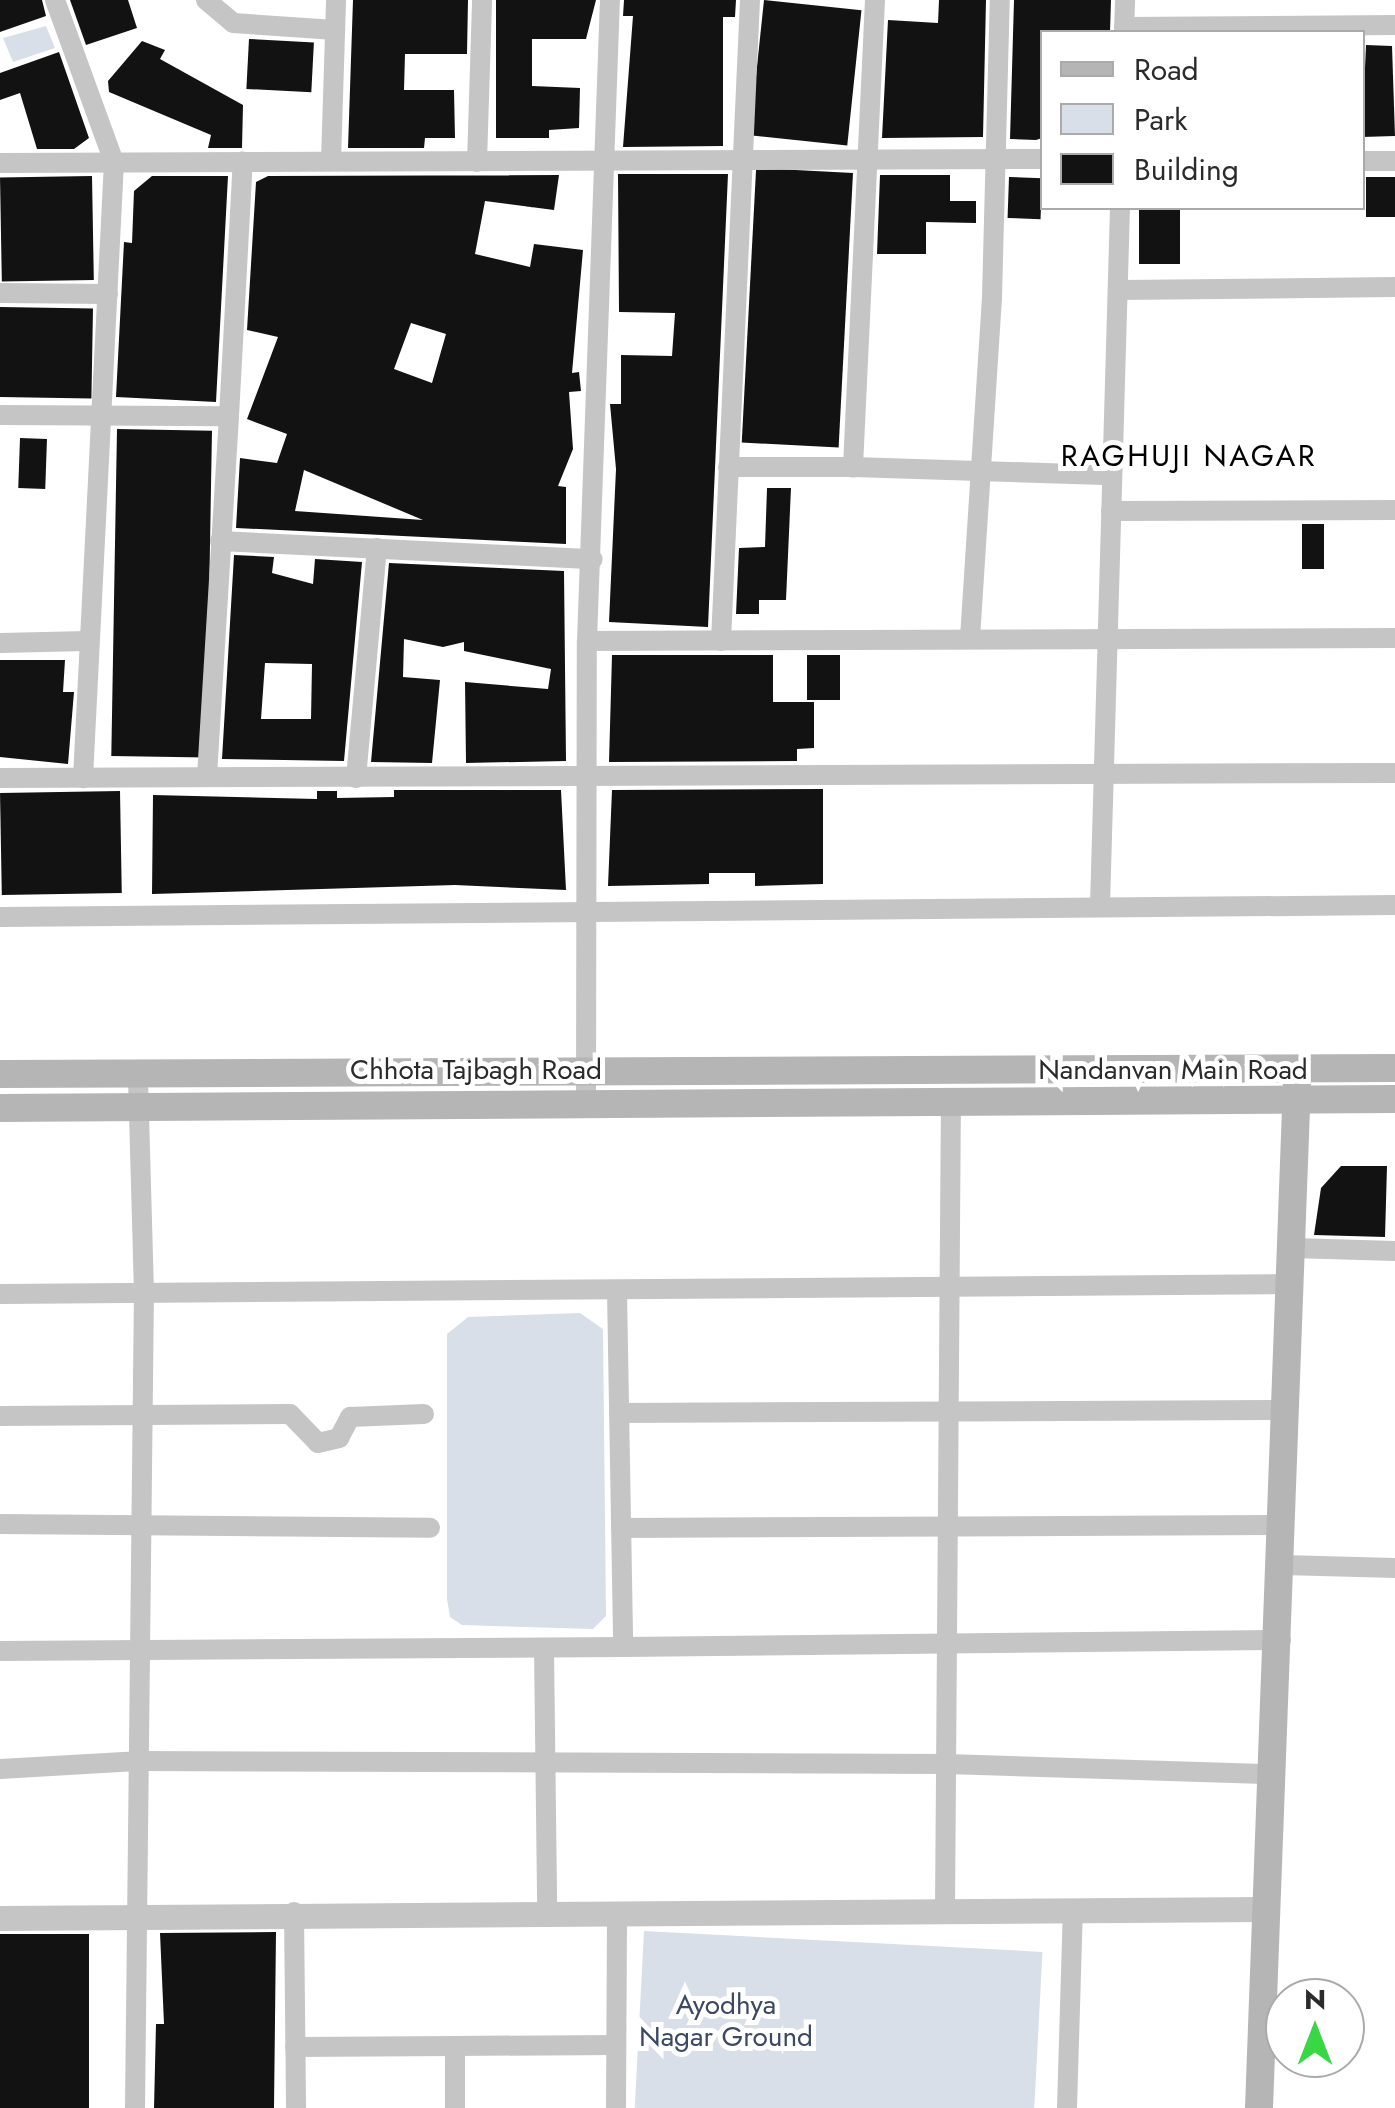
<!DOCTYPE html>
<html>
<head>
<meta charset="utf-8">
<style>
  body { margin:0 }
  #map { position:relative; width:1395px; height:2108px; overflow:hidden; background:#fff; font-family:Jost,sans-serif }
  div>[style] { position:absolute }
  [style*='--x'] { left:calc(var(--x)*1px); top:calc(var(--y)*1px); width:calc(var(--w)*1px); rotate:calc(var(--a)*1deg) }
  .green>* { inset:0; background:#d9dfe8; transform-origin:0 0 }
  .building>* { inset:0; background:#121212; transform-origin:0 0 }
  .minor>* { height:20px; margin:-10px; padding:0 10px; transform-origin:10px; border-radius:10px; background:#c5c5c5 }
  .tertiary>* { height:25px; margin:-12.5px; padding:0 12.5px; transform-origin:12.5px; border-radius:12.5px; background:#c5c5c5 }
  .secondary>* { height:28px; margin:-14px; padding:0 14px; transform-origin:14px; border-radius:14px; background:#b5b5b5 }
  span { translate:-50% -50%; white-space:nowrap; text-align:center; line-height:1.15; -webkit-text-stroke:10px #fff; paint-order:stroke }
  .street-label { font-size:28px; color:#2b2b2b }
  .park-label { font-size:28px; color:#3d4963 }
  .neighbourhood-label { font-size:30px; color:#000; letter-spacing:2.5px }
  .legend { position:absolute; left:1040px; top:30px; width:325px; height:180px; box-sizing:border-box; background:#fff; border:2px solid #aaa; margin:0; padding:12px 18px; list-style:none; font-size:30px; color:#2b2b2b }
  .legend li { display:flex; align-items:center; gap:20px; height:50px }
  .legend b { width:50px; border:2px solid #aaa }
  .north { position:absolute; left:1265px; top:1978px; width:100px; height:100px; box-sizing:border-box; background:#fff; border:2px solid #aaa; border-radius:50%; rotate:0deg; font-size:28px; font-weight:700; line-height:40px; text-align:center; color:#2b2b2b }
  .north::after { content:''; display:block; margin:auto; width:35px; height:45px; background:#38d744; clip-path:polygon(50% 0,100% 100%,50% 72%,0 100%) }
</style>
</head>
<body>
<div id="map">
  <div class="green">
    <i style="clip-path:polygon(46px 26px,55px 48px,13px 62px,3px 38px)"></i>
    <i style="clip-path:polygon(580px 1313px,603px 1329px,606px 1616px,593px 1629px,462px 1625px,450px 1617px,447px 1599px,447px 1334px,468px 1317px)"></i>
    <i style="left:644px;top:1931px;width:399px;height:177px;rotate:3deg"></i>
  </div>
  <div class="building">
    <i style="clip-path:polygon(0 0,42px 0,46px 16px,0 32px)"></i>
    <i style="clip-path:polygon(70px 0,128px 0,137px 28px,86px 45px)"></i>
    <i style="clip-path:polygon(353px 0,468px 0,467px 54px,405px 54px,404px 90px,454px 90px,455px 138px,425px 138px,424px 148px,348px 148px)"></i>
    <i style="clip-path:polygon(496px 0,596px 0,586px 39px,532px 39px,532px 86px,580px 88px,579px 128px,549px 130px,549px 138px,496px 138px)"></i>
    <i style="clip-path:polygon(624px 0,736px 0,735px 17px,723px 17px,723px 146px,623px 147px,633px 16px,623px 16px)"></i>
    <i style="left:764px;top:0;width:98px;height:136px;rotate:6deg"></i>
    <i style="clip-path:polygon(939px 0,986px 0,983px 137px,882px 138px,888px 20px,938px 23px)"></i>
    <i style="clip-path:polygon(1014px 0,1111px 0,1110px 32px,1042px 32px,1042px 138px,1036px 140px,1010px 139px)"></i>
    <i style="left:249px;top:39px;width:65px;height:50px;rotate:3deg"></i>
    <i style="clip-path:polygon(142px 41px,165px 50px,160px 59px,243px 105px,242px 148px,208px 148px,211px 135px,109px 92px,108px 81px)"></i>
    <i style="clip-path:polygon(1366px 45px,1392px 46px,1395px 136px,1362px 137px)"></i>
    <i style="clip-path:polygon(59px 52px,89px 138px,74px 149px,37px 149px,20px 93px,0 100px,0 73px)"></i>
    <i style="left:853px;top:173px;width:275px;height:97px;rotate:93deg"></i>
    <i style="clip-path:polygon(618px 174px,728px 174px,708px 627px,609px 622px,616px 469px,610px 404px,621px 404px,621px 355px,672px 356px,675px 313px,619px 312px)"></i>
    <i style="clip-path:polygon(evenodd,559px 175px,554px 210px,485px 201px,475px 254px,530px 267px,534px 244px,583px 250px,572px 373px,579px 372px,581px 391px,569px 392px,573px 449px,558px 486px,566px 487px,566px 544px,236px 528px,240px 458px,277px 463px,287px 434px,247px 419px,278px 337px,247px 330px,256px 182px,268px 176px,559px 175px,411px 323px,446px 334px,432px 383px,394px 369px,411px 323px,559px 175px,304px 470px,423px 520px,295px 511px,304px 470px)"></i>
    <i style="clip-path:polygon(880px 175px,950px 175px,950px 201px,976px 201px,976px 223px,926px 222px,926px 254px,877px 254px)"></i>
    <i style="left:92px;top:176px;width:104px;height:92px;rotate:89deg"></i>
    <i style="clip-path:polygon(152px 176px,228px 176px,216px 402px,116px 397px,124px 242px,132px 243px,134px 191px)"></i>
    <i style="left:1009px;top:177px;width:33px;height:41px;rotate:2deg"></i>
    <i style="left:1366px;top:177px;width:29px;height:40px"></i>
    <i style="left:1139px;top:208px;width:41px;height:56px"></i>
    <i style="left:0;top:307px;width:93px;height:90px;rotate:1deg"></i>
    <i style="left:117px;top:429px;width:95px;height:327px;rotate:1deg"></i>
    <i style="left:20px;top:438px;width:27px;height:50px;rotate:2deg"></i>
    <i style="clip-path:polygon(767px 488px,791px 488px,786px 600px,759px 600px,759px 614px,736px 614px,739px 548px,765px 547px)"></i>
    <i style="left:1302px;top:524px;width:22px;height:45px"></i>
    <i style="clip-path:polygon(evenodd,234px 555px,274px 557px,272px 573px,313px 584px,315px 559px,362px 562px,344px 761px,222px 759px,234px 555px,265px 663px,312px 664px,311px 719px,261px 719px,265px 663px)"></i>
    <i style="clip-path:polygon(389px 563px,564px 571px,566px 761px,466px 763px,465px 682px,548px 689px,551px 669px,464px 651px,464px 642px,443px 647px,404px 639px,403px 677px,440px 680px,432px 763px,371px 762px)"></i>
    <i style="clip-path:polygon(612px 655px,773px 655px,773px 702px,814px 702px,814px 748px,797px 749px,797px 761px,609px 762px)"></i>
    <i style="left:807px;top:655px;width:33px;height:45px"></i>
    <i style="clip-path:polygon(0 660px,65px 660px,63px 692px,74px 692px,68px 764px,0 757px)"></i>
    <i style="clip-path:polygon(823px 789px,823px 884px,755px 886px,755px 873px,709px 873px,709px 884px,608px 886px,612px 790px)"></i>
    <i style="clip-path:polygon(394px 790px,561px 790px,566px 890px,455px 885px,152px 894px,153px 795px,317px 799px,317px 791px,337px 791px,337px 798px,394px 797px)"></i>
    <i style="left:120px;top:791px;width:102px;height:120px;rotate:89deg"></i>
    <i style="clip-path:polygon(1341px 1166px,1387px 1166px,1385px 1237px,1314px 1235px,1321px 1188px)"></i>
    <i style="clip-path:polygon(276px 1932px,274px 2108px,154px 2108px,156px 2024px,164px 2024px,160px 1933px)"></i>
    <i style="left:0;top:1934px;width:89px;height:174px"></i>
  </div>
  <div class="minor">
    <i style="--x:55;--y:0;--w:172;--a:70"></i>
    <i style="--x:114;--y:162;--w:617;--a:92.88"></i>
    <i style="--x:206;--y:0;--w:35;--a:40"></i>
    <i style="--x:233;--y:23;--w:102;--a:3.9"></i>
    <i style="--x:875;--y:0;--w:468;--a:92.7"></i>
    <i style="--x:853;--y:467;--w:259;--a:1.8"></i>
    <i style="--x:1124;--y:27;--w:271;--a:-0.4"></i>
    <i style="--x:1124;--y:32;--w:32;--a:-88"></i>
    <i style="--x:331;--y:161;--w:161;--a:-88.2"></i>
    <i style="--x:1362;--y:161;--w:33;--a:0"></i>
    <i style="--x:477;--y:162;--w:162;--a:-88.2"></i>
    <i style="--x:0;--y:163;--w:1042;--a:-0.22"></i>
    <i style="--x:1120;--y:290;--w:275;--a:-0.6"></i>
    <i style="--x:0;--y:293;--w:108;--a:0.5"></i>
    <i style="--x:0;--y:415;--w:229;--a:0.3"></i>
    <i style="--x:229;--y:416;--w:255;--a:-86.9"></i>
    <i style="--x:728;--y:467;--w:125;--a:0"></i>
    <i style="--x:1111;--y:511;--w:284;--a:-0.2"></i>
    <i style="--x:220;--y:541;--w:373;--a:2.8"></i>
    <i style="--x:970;--y:638;--w:342;--a:-86.3"></i>
    <i style="--x:992;--y:297;--w:297;--a:-88.5"></i>
    <i style="--x:587;--y:641;--w:808;--a:-0.21"></i>
    <i style="--x:721;--y:641;--w:642;--a:-87.41"></i>
    <i style="--x:0;--y:643;--w:87;--a:-1.3"></i>
    <i style="--x:207;--y:776;--w:361;--a:-86.5"></i>
    <i style="--x:0;--y:778;--w:1395;--a:-0.21"></i>
    <i style="--x:356;--y:778;--w:231;--a:-84.8"></i>
    <i style="--x:1100;--y:906;--w:698;--a:-88.36"></i>
    <i style="--x:0;--y:917;--w:1395;--a:-0.49"></i>
    <i style="--x:586;--y:1103;--w:462;--a:-89.9"></i>
    <i style="--x:587;--y:641;--w:641;--a:-87.95"></i>
    <i style="--x:1292;--y:1248;--w:103;--a:1.7"></i>
    <i style="--x:617;--y:1291;--w:356;--a:89"></i>
    <i style="--x:623;--y:1647;--w:658;--a:-0.61"></i>
    <i style="--x:0;--y:1294;--w:1291;--a:-0.44"></i>
    <i style="--x:619;--y:1413;--w:669;--a:-0.26"></i>
    <i style="--x:0;--y:1416;--w:290;--a:-0.4"></i>
    <i style="--x:290;--y:1414;--w:40;--a:46"></i>
    <i style="--x:318;--y:1443;--w:22;--a:-13"></i>
    <i style="--x:339;--y:1438;--w:24;--a:-62"></i>
    <i style="--x:350;--y:1417;--w:74;--a:-2.3"></i>
    <i style="--x:0;--y:1524;--w:430;--a:0.5"></i>
    <i style="--x:621;--y:1528;--w:662;--a:-0.26"></i>
    <i style="--x:1283;--y:1565;--w:112;--a:1.5"></i>
    <i style="--x:544;--y:1648;--w:264;--a:89.3"></i>
    <i style="--x:0;--y:1651;--w:623;--a:-0.37"></i>
    <i style="--x:0;--y:1769;--w:137;--a:-3.3"></i>
    <i style="--x:137;--y:1761;--w:810;--a:0.21"></i>
    <i style="--x:947;--y:1764;--w:327;--a:1.8"></i>
    <i style="--x:945;--y:1911;--w:810;--a:-89.58"></i>
    <i style="--x:294;--y:1912;--w:196;--a:89.4"></i>
    <i style="--x:295;--y:2047;--w:160;--a:-0.4"></i>
    <i style="--x:135;--y:2108;--w:815;--a:-89.37"></i>
    <i style="--x:144;--y:1293;--w:220;--a:-91.6"></i>
    <i style="--x:455;--y:2108;--w:62;--a:-90"></i>
    <i style="--x:455;--y:2046;--w:161;--a:-0.4"></i>
    <i style="--x:616;--y:2108;--w:196;--a:-89.7"></i>
    <i style="--x:1067;--y:2108;--w:197;--a:-88.3"></i>
  </div>
  <div class="tertiary">
    <i style="--x:0;--y:1918;--w:1266;--a:-0.41"></i>
  </div>
  <div class="secondary">
    <i style="--x:0;--y:1074;--w:1395;--a:-0.25"></i>
    <i style="--x:0;--y:1108;--w:1395;--a:-0.37"></i>
    <i style="--x:1259;--y:2108;--w:1028;--a:-87.88"></i>
  </div>
  <div class="street-label">
    <span style="left:476px;top:1070px">Chhota Tajbagh Road</span>
    <span style="left:1173px;top:1070px">Nandanvan Main Road</span>
  </div>
  <div class="park-label">
    <span style="left:726px;top:2021px">Ayodhya<br>Nagar Ground</span>
  </div>
  <div class="neighbourhood-label">
    <span style="left:1189px;top:456px">RAGHUJI NAGAR</span>
  </div>
  <ul class="legend">
  <li><b style="height:12px;background:#b5b5b5"></b>Road</li>
  <li><b style="height:28px;background:#d9dfe8"></b>Park</li>
  <li><b style="height:28px;background:#121212"></b>Building</li>
  </ul>
  <div class="north">N</div>
</div>
</body>
</html>
